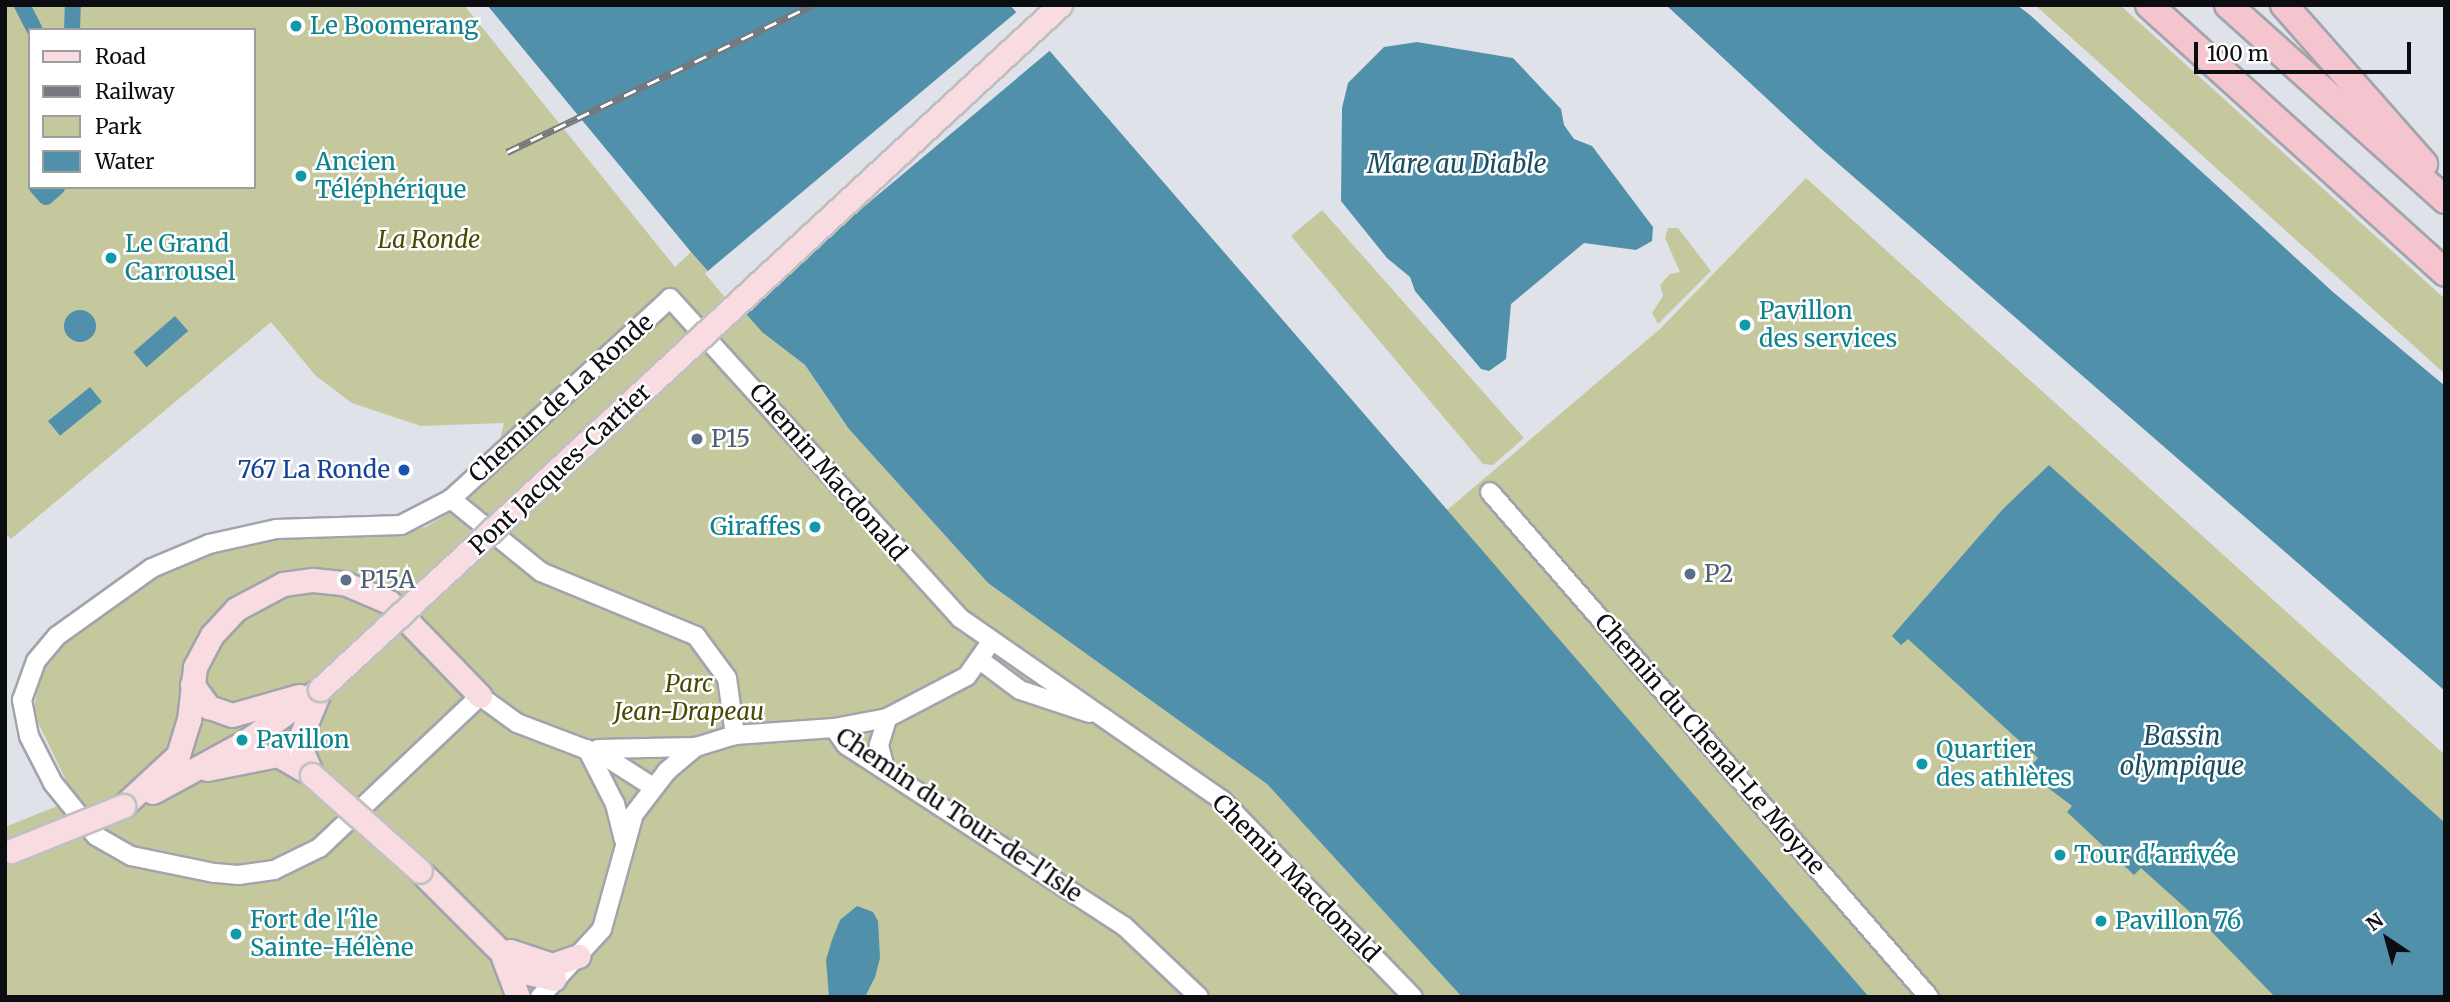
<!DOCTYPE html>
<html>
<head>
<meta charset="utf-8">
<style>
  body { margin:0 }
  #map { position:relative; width:2450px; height:1002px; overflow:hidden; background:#e0e2ea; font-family:Merriweather,serif }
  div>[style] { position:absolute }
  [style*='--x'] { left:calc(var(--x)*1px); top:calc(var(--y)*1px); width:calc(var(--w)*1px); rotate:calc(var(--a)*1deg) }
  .green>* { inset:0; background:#c5c89d }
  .water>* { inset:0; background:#5190aa; transform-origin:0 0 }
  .round { border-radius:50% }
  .pier>* { inset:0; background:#e0e2ea; transform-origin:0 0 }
  .canal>* { height:16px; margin:-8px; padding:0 8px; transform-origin:8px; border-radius:8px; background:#5190aa }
  .roads { filter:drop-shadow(2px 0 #a2a4ac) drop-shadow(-2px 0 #a2a4ac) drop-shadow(0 2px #a2a4ac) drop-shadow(0 -2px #a2a4ac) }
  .minor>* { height:18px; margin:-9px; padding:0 9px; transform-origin:9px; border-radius:9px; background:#fff }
  .major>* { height:23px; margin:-11.5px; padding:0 11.5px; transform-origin:11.5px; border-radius:11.5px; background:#f8dce2 }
  .highway>* { height:26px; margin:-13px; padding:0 13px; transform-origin:13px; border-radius:13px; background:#f4c4cf }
  .rail>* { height:7px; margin-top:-3.5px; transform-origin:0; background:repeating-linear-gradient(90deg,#fff 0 13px,#77787e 0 26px); box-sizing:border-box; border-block:2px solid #77787e }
  .bridges { filter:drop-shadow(2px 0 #c0c0c1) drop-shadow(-2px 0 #c0c0c1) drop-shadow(0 2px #c0c0c1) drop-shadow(0 -2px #c0c0c1) }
  .major-bridge>* { height:23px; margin:-11.5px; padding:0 11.5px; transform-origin:11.5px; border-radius:11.5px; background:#f8dce2 }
  .dots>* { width:19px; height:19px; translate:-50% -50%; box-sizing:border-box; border:4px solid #fff; border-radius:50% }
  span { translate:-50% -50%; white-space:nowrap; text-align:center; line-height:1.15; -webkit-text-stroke:5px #fff; paint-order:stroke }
  .culture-label { font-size:24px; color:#0d838f }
  .left { translate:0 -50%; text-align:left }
  .right { translate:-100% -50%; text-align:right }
  .park-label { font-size:24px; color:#484a04; font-style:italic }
  .street-label { font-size:24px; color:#0c0d10 }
  .service-label { font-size:24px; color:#4e5e75 }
  .transit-label { font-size:24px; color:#164399 }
  .water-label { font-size:26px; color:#194d61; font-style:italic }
  .frame { position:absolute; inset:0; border:7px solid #0c0d10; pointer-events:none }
  .legend { position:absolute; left:28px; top:28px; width:228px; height:161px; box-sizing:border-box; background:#fff; border:2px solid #9e9e9f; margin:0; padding:9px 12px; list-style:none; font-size:21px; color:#0c0d10 }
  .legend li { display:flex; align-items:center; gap:14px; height:35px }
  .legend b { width:35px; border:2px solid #9e9e9f }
  .north { position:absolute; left:2352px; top:904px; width:70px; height:70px; -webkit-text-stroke:5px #fff; paint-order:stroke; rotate:324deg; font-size:19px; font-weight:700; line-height:28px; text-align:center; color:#0c0d10 }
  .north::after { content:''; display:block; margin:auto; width:24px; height:32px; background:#0c0d10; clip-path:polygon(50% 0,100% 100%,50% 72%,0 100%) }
  .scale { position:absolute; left:2194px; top:42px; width:217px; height:32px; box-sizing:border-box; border:4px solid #0c0d10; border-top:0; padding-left:9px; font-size:21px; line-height:24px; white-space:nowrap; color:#0c0d10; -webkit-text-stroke:5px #fff; paint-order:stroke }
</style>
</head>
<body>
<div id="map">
  <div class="green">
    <i style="clip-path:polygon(evenodd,5px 5px,464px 5px,675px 267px,691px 252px,762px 332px,805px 365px,846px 426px,988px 583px,1267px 784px,1462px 997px,5px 997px,5px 827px,75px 799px,33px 712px,41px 673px,61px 644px,131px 590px,204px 555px,276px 539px,380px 537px,426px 527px,447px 514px,491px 475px,504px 423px,421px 426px,352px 403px,316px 376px,271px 322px,11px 539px,5px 533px,5px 5px,30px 30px,254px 30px,254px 187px,30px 187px,30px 30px)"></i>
    <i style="clip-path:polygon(2035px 5px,2120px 5px,2445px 299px,2445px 374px)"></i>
    <i style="clip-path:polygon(1806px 178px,2445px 755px,2445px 997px,1869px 997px,1446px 511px,1660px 329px)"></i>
    <i style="clip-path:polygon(1322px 210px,1524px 438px,1493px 465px,1483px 464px,1291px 236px)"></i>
    <i style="clip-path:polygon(1668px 228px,1678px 228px,1711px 271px,1658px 324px,1652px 313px,1663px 296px,1660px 285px,1670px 274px,1680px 272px,1665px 238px)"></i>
  </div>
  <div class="water">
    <i style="clip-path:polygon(487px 5px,1010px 5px,1869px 997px,1462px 997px,1267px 784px,988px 583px,848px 428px,805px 365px,762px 332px,691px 252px)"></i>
    <i style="clip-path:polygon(1666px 5px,2017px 5px,2030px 15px,2333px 292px,2445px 386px,2445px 691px,1818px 146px)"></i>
    <i style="clip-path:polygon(1417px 42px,1513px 58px,1561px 109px,1564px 125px,1574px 139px,1592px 146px,1653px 227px,1652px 241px,1636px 250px,1584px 243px,1511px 304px,1506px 359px,1489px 371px,1481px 369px,1415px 291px,1410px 277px,1387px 258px,1341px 201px,1342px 108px,1348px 83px,1384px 47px)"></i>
    <i class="round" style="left:64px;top:310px;width:32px;height:32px"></i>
    <i style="left:175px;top:316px;width:20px;height:55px;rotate:49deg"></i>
    <i style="left:90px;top:387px;width:19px;height:54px;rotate:51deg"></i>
    <i style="clip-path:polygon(2049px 465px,2445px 823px,2445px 997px,2275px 997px,2210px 930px,2141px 868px,2134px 875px,2067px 812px,2072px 806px,2026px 771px,2038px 758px,1908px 639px,1901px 645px,1892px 636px,2003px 509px)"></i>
    <i style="clip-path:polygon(857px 906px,873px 912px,878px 921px,880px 958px,875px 977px,865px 997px,829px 997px,826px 960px,832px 940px,840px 920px)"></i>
  </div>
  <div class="pier">
    <i style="left:1019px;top:10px;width:51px;height:410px;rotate:50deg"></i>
  </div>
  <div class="canal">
    <i style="--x:22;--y:5;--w:28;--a:63"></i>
    <i style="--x:72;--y:30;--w:25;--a:-88"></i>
    <i style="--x:37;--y:187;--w:13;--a:48"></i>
    <i style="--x:46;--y:197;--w:15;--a:-42"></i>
  </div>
  <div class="roads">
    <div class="minor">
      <i style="--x:1490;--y:492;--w:669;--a:49"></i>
      <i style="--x:451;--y:499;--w:116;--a:39"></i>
      <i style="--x:541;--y:572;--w:168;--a:22.4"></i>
      <i style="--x:696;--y:636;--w:52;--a:53.6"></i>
      <i style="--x:727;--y:678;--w:58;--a:82"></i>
      <i style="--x:980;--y:660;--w:50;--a:36.9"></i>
      <i style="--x:1020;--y:690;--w:73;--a:18.4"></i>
      <i style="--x:834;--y:728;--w:21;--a:55"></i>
      <i style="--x:846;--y:745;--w:332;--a:33.1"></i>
      <i style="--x:1124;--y:926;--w:103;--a:43.4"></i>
      <i style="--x:587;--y:749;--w:62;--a:63"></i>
      <i style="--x:615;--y:804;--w:37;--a:76"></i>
      <i style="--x:598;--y:749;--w:97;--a:-1.2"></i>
      <i style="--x:885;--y:768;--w:24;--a:-105"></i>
      <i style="--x:879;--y:745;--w:28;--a:-73"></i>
      <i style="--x:653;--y:787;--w:56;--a:-147.4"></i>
      <i style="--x:606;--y:757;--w:95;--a:-159.1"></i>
      <i style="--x:517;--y:723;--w:46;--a:-143.9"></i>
      <i style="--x:480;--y:696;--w:221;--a:136.6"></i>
      <i style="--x:319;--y:848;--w:50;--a:153.9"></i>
      <i style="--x:274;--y:870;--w:36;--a:172"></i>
      <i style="--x:238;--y:875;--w:24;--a:-175"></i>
      <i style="--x:214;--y:873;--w:85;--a:-168.4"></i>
      <i style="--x:131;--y:856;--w:40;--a:-150.3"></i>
      <i style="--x:96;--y:836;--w:68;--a:-129.1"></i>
      <i style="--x:53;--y:783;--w:53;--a:-117.1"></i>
      <i style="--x:29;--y:736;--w:37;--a:-101"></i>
      <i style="--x:22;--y:700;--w:41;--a:-70.3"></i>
      <i style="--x:36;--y:661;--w:33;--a:-50"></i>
      <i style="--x:57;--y:636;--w:117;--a:-35.6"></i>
      <i style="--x:152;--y:568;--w:62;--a:-22.8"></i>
      <i style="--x:209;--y:544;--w:69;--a:-12.6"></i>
      <i style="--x:276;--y:529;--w:125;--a:-1.8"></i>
      <i style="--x:401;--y:525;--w:56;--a:-27.5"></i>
      <i style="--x:451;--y:499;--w:297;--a:-42.5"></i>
      <i style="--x:670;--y:298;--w:432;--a:47.8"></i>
      <i style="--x:960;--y:618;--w:319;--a:34.8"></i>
      <i style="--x:1222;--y:800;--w:274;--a:45.9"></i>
      <i style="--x:540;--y:997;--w:92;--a:-47.6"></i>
      <i style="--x:602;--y:929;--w:119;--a:-74.5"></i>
      <i style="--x:634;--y:814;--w:54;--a:-52.5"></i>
      <i style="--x:667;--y:771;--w:38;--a:-40"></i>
      <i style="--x:696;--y:747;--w:41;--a:-17.1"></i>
      <i style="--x:735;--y:735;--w:99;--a:-4"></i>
      <i style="--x:834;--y:728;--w:54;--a:-10.7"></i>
      <i style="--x:887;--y:718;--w:90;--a:-27.7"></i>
      <i style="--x:967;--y:676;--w:42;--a:-54.8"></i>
    </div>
    <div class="major">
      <i style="--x:192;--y:684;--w:29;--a:54"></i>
      <i style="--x:209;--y:707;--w:24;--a:19"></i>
      <i style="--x:232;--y:715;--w:70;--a:-15.8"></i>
      <i style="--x:207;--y:769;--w:72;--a:-11.2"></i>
      <i style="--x:278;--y:755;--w:39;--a:30"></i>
      <i style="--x:311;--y:772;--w:32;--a:-114"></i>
      <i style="--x:298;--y:743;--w:55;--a:-67.6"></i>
      <i style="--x:153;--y:792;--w:105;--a:-28.5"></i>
      <i style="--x:245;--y:742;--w:92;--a:-35.2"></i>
      <i style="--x:123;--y:806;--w:75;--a:-42.8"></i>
      <i style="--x:178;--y:755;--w:37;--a:-73"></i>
      <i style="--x:189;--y:720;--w:53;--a:-83.5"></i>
      <i style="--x:195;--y:667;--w:36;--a:-62"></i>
      <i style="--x:212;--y:635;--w:35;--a:-47"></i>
      <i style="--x:236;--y:609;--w:53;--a:-28"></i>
      <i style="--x:283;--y:584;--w:30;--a:-8"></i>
      <i style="--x:313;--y:580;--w:31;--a:6"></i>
      <i style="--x:344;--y:583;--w:49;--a:22.9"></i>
      <i style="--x:389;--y:602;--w:131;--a:45.9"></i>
      <i style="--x:420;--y:871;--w:141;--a:45"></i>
      <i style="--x:520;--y:971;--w:35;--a:13"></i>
      <i style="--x:510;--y:951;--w:44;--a:18.4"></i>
      <i style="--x:552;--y:965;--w:28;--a:-19"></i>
      <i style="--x:503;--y:957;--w:43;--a:69.4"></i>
    </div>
    <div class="highway">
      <i style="--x:2149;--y:5;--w:399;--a:42.1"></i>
      <i style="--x:2228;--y:5;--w:292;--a:41.9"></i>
      <i style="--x:2284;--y:5;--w:212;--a:48.6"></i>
    </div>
  </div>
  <div class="rail">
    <i style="--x:507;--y:152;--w:339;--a:-25.7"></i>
  </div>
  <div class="bridges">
    <div class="major-bridge">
      <i style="--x:320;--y:689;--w:1008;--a:-42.75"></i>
      <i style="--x:312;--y:775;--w:144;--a:41.6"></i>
      <i style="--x:11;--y:851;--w:121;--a:-21.9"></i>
    </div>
  </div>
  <div class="dots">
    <i style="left:296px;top:26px;background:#0f9aa8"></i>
    <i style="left:301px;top:176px;background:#0f9aa8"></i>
    <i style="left:111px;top:258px;background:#0f9aa8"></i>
    <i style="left:1745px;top:325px;background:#0f9aa8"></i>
    <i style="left:697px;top:439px;background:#5c6f8a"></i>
    <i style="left:404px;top:470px;background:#1a4fb4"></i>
    <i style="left:815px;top:527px;background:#0f9aa8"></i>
    <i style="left:1690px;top:574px;background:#5c6f8a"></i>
    <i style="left:346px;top:580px;background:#5c6f8a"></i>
    <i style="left:242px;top:740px;background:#0f9aa8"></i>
    <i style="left:1922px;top:764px;background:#0f9aa8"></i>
    <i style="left:2060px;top:855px;background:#0f9aa8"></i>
    <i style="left:2101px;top:921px;background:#0f9aa8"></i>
    <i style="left:236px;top:934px;background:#0f9aa8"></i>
  </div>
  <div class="culture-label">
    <span class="left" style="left:310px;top:26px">Le Boomerang</span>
    <span class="left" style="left:315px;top:176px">Ancien<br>Téléphérique</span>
    <span class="left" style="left:125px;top:258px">Le Grand<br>Carrousel</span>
    <span class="left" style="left:1759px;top:325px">Pavillon<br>des services</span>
    <span class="right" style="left:801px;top:527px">Giraffes</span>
    <span class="left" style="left:256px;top:740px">Pavillon</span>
    <span class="left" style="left:1936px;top:764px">Quartier<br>des athlètes</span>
    <span class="left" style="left:2074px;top:855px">Tour d'arrivée</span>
    <span class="left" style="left:250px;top:934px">Fort de l'île<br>Sainte-Hélène</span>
    <span class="left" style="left:2115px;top:921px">Pavillon 76</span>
  </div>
  <div class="park-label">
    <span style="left:429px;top:240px">La Ronde</span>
    <span style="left:689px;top:698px">Parc<br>Jean-Drapeau</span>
  </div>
  <div class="street-label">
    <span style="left:561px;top:398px;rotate:-42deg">Chemin de La Ronde</span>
    <span style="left:560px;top:469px;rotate:-43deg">Pont Jacques-Cartier</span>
    <span style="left:828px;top:472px;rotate:49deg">Chemin Macdonald</span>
    <span style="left:1710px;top:744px;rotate:49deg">Chemin du Chenal-Le Moyne</span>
    <span style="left:959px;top:815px;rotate:34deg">Chemin du Tour-de-l'Isle</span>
    <span style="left:1296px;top:878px;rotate:45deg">Chemin Macdonald</span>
  </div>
  <div class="service-label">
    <span class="left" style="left:711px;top:439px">P15</span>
    <span class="left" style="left:1704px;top:574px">P2</span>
    <span class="left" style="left:360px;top:580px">P15A</span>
  </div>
  <div class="transit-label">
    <span class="right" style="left:390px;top:470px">767 La Ronde</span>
  </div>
  <div class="water-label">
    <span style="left:1457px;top:164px">Mare au Diable</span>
    <span style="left:2182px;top:751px">Bassin<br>olympique</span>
  </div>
  <div class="frame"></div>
  <ul class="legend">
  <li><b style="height:9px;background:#f8dce2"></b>Road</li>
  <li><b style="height:9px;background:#77787e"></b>Railway</li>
  <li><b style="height:19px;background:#c5c89d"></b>Park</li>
  <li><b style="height:19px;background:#5190aa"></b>Water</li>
  </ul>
  <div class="north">N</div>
  <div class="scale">100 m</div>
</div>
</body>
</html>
